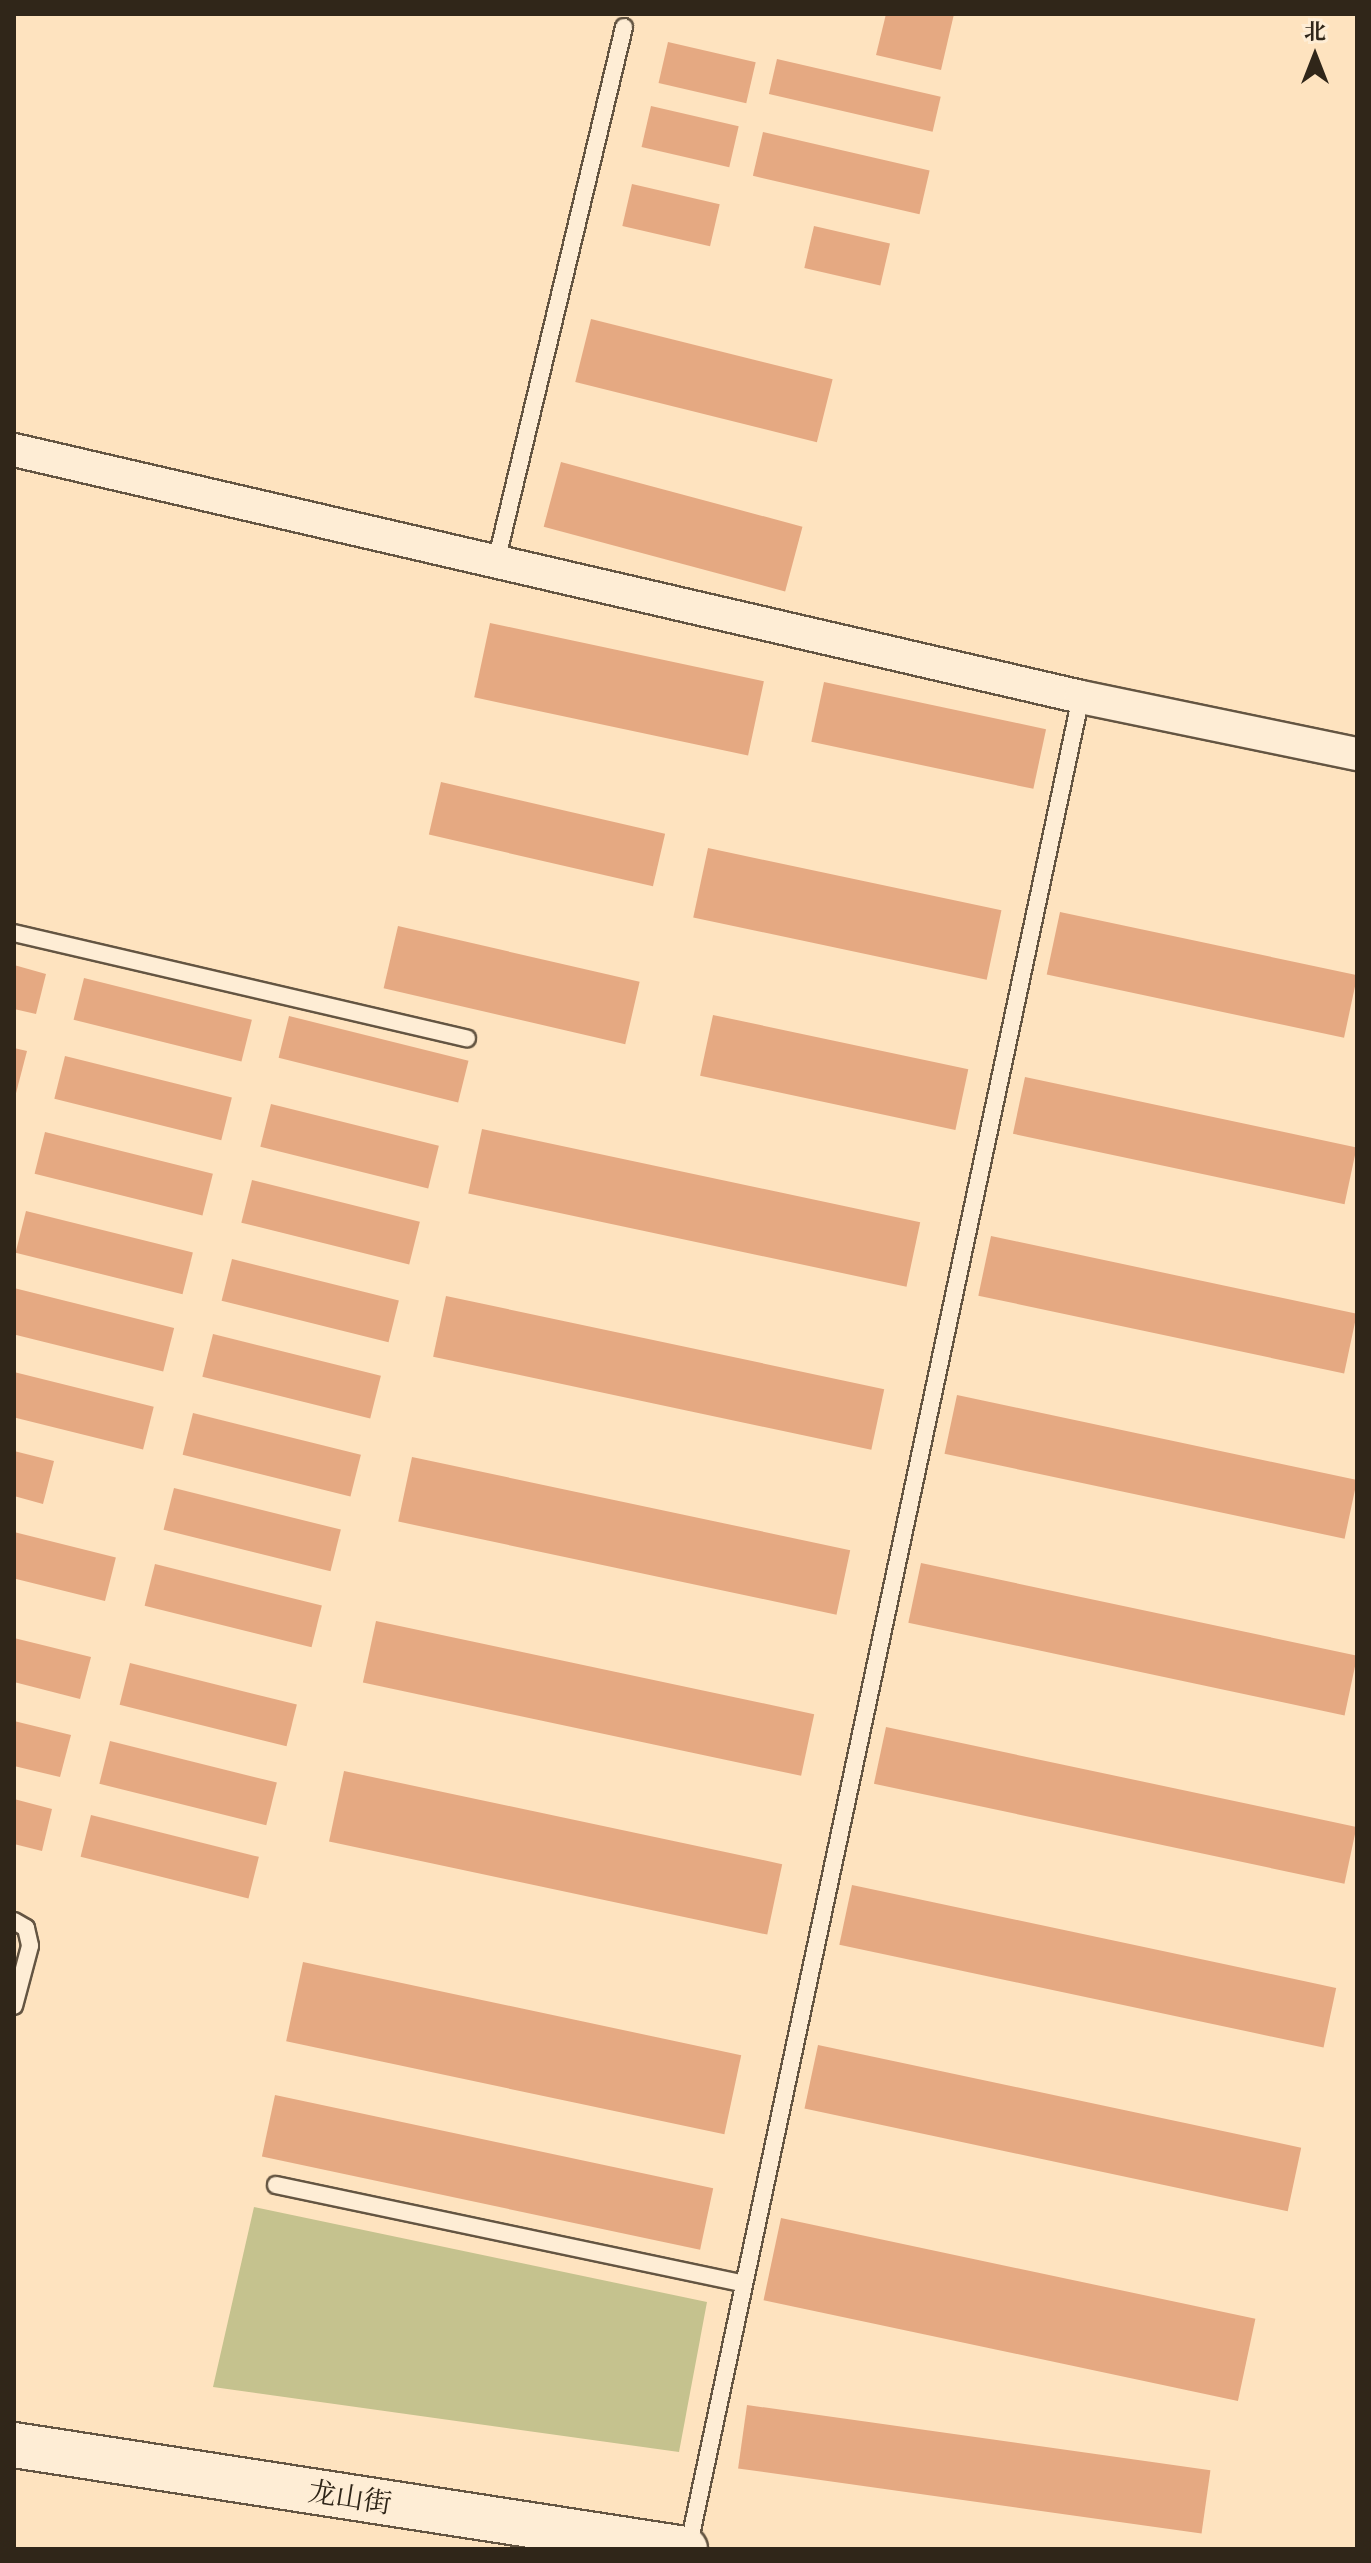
<!DOCTYPE html>
<html>
<head>
<meta charset="utf-8">
<style>
  body { margin:0 }
  #map { position:relative; width:1371px; height:2563px; overflow:hidden; background:#fee3bf; font-family:"EB Garamond","Noto Serif SC",serif }
  div>[style] { position:absolute }
  [style*='--x'] { left:calc(var(--x)*1px); top:calc(var(--y)*1px); width:calc(var(--w)*1px); rotate:calc(var(--a)*1deg) }
  .green>* { inset:0; background:#c5c28e }
  .building>* { inset:0; background:#e5a982; transform-origin:0 0 }
  .roads { filter:drop-shadow(2px 0 #645542) drop-shadow(-2px 0 #645542) drop-shadow(0 2px #645542) drop-shadow(0 -2px #645542) }
  .lane>* { height:16px; margin:-8px; padding:0 8px; transform-origin:8px; border-radius:8px; background:#feedd5 }
  .street>* { height:32px; margin:-16px; padding:0 16px; transform-origin:16px; border-radius:16px; background:#feedd5 }
  .secondary>* { height:44px; margin:-22px; padding:0 22px; transform-origin:22px; border-radius:22px; background:#feedd5 }
  span { translate:-50% -50%; white-space:nowrap; text-align:center; line-height:1.15; -webkit-text-stroke:6px #feedd5; paint-order:stroke }
  .street-label { font-size:28px; color:#302619 }
  .frame { position:absolute; inset:0; border:16px solid #302619; pointer-events:none }
  .north { position:absolute; left:1275px; top:16px; width:80px; height:80px; -webkit-text-stroke:6px #feedd5; paint-order:stroke; rotate:0deg; font-size:22px; font-weight:700; line-height:32px; text-align:center; color:#302619 }
  .north::after { content:''; display:block; margin:auto; width:28px; height:36px; background:#302619; clip-path:polygon(50% 0,100% 100%,50% 72%,0 100%) }
</style>
</head>
<body>
<div id="map">
  <div class="green">
    <i style="clip-path:polygon(254px 2207px,707px 2302px,679px 2452px,213px 2387px)"></i>
  </div>
  <div class="building">
    <i style="clip-path:polygon(886px 14px,954px 14px,941px 70px,876px 55px)"></i>
    <i style="left:668px;top:42px;width:90px;height:42px;rotate:13deg"></i>
    <i style="left:777px;top:59px;width:168px;height:36px;rotate:13deg"></i>
    <i style="left:651px;top:106px;width:90px;height:42px;rotate:13deg"></i>
    <i style="left:763px;top:132px;width:171px;height:45px;rotate:13deg"></i>
    <i style="left:632px;top:184px;width:90px;height:43px;rotate:13deg"></i>
    <i style="left:814px;top:226px;width:78px;height:43px;rotate:13deg"></i>
    <i style="left:591px;top:319px;width:249px;height:65px;rotate:14deg"></i>
    <i style="left:561px;top:462px;width:250px;height:67px;rotate:15deg"></i>
    <i style="left:490px;top:623px;width:280px;height:76px;rotate:12deg"></i>
    <i style="left:824px;top:682px;width:227px;height:61px;rotate:12deg"></i>
    <i style="left:441px;top:782px;width:230px;height:54px;rotate:13deg"></i>
    <i style="left:708px;top:848px;width:300px;height:71px;rotate:12deg"></i>
    <i style="left:1060px;top:912px;width:304px;height:64px;rotate:12deg"></i>
    <i style="left:398px;top:926px;width:248px;height:64px;rotate:13deg"></i>
    <i style="clip-path:polygon(14px 965px,46px 974px,36px 1014px,14px 1009px)"></i>
    <i style="left:84px;top:978px;width:173px;height:43px;rotate:14deg"></i>
    <i style="left:713px;top:1015px;width:261px;height:62px;rotate:12deg"></i>
    <i style="left:289px;top:1016px;width:185px;height:43px;rotate:14deg"></i>
    <i style="clip-path:polygon(14px 1048px,27px 1051px,15px 1097px,14px 1097px)"></i>
    <i style="left:65px;top:1056px;width:172px;height:44px;rotate:14deg"></i>
    <i style="left:1025px;top:1077px;width:339px;height:58px;rotate:12deg"></i>
    <i style="left:271px;top:1104px;width:173px;height:44px;rotate:14deg"></i>
    <i style="left:482px;top:1129px;width:448px;height:66px;rotate:12deg"></i>
    <i style="left:45px;top:1132px;width:173px;height:43px;rotate:14deg"></i>
    <i style="left:252px;top:1180px;width:173px;height:44px;rotate:14deg"></i>
    <i style="left:26px;top:1211px;width:172px;height:43px;rotate:14deg"></i>
    <i style="left:991px;top:1236px;width:374px;height:61px;rotate:12deg"></i>
    <i style="left:232px;top:1259px;width:172px;height:43px;rotate:14deg"></i>
    <i style="left:14px;top:1288px;width:165px;height:45px;rotate:14deg"></i>
    <i style="left:446px;top:1296px;width:448px;height:62px;rotate:12deg"></i>
    <i style="left:213px;top:1334px;width:173px;height:44px;rotate:14deg"></i>
    <i style="left:14px;top:1372px;width:144px;height:44px;rotate:14deg"></i>
    <i style="left:957px;top:1395px;width:409px;height:60px;rotate:12deg"></i>
    <i style="left:193px;top:1413px;width:173px;height:43px;rotate:14deg"></i>
    <i style="clip-path:polygon(14px 1451px,54px 1461px,43px 1504px,14px 1496px)"></i>
    <i style="left:412px;top:1457px;width:448px;height:66px;rotate:12deg"></i>
    <i style="left:174px;top:1488px;width:172px;height:43px;rotate:14deg"></i>
    <i style="left:14px;top:1532px;width:105px;height:45px;rotate:14deg"></i>
    <i style="left:921px;top:1563px;width:446px;height:61px;rotate:12deg"></i>
    <i style="left:155px;top:1564px;width:172px;height:43px;rotate:14deg"></i>
    <i style="left:376px;top:1621px;width:448px;height:63px;rotate:12deg"></i>
    <i style="clip-path:polygon(14px 1638px,91px 1657px,80px 1699px,14px 1682px)"></i>
    <i style="left:130px;top:1663px;width:172px;height:43px;rotate:14deg"></i>
    <i style="clip-path:polygon(14px 1721px,71px 1735px,60px 1777px,14px 1766px)"></i>
    <i style="left:886px;top:1727px;width:481px;height:58px;rotate:12deg"></i>
    <i style="left:110px;top:1741px;width:172px;height:44px;rotate:14deg"></i>
    <i style="left:344px;top:1771px;width:448px;height:72px;rotate:12deg"></i>
    <i style="clip-path:polygon(14px 1799px,52px 1809px,42px 1851px,14px 1844px)"></i>
    <i style="left:91px;top:1815px;width:173px;height:43px;rotate:14deg"></i>
    <i style="left:852px;top:1885px;width:495px;height:61px;rotate:12deg"></i>
    <i style="left:303px;top:1962px;width:448px;height:81px;rotate:12deg"></i>
    <i style="left:818px;top:2045px;width:494px;height:65px;rotate:12deg"></i>
    <i style="left:275px;top:2095px;width:448px;height:63px;rotate:12deg"></i>
    <i style="left:781px;top:2218px;width:485px;height:84px;rotate:12deg"></i>
    <i style="left:747px;top:2405px;width:468px;height:64px;rotate:8deg"></i>
  </div>
  <div class="roads">
    <div class="lane">
      <i style="--x:496;--y:562;--w:550;--a:-76.54"></i>
      <i style="--x:14;--y:933;--w:465;--a:13.1"></i>
      <i style="--x:14;--y:1921;--w:14;--a:30"></i>
      <i style="--x:26;--y:1928;--w:18;--a:77"></i>
      <i style="--x:30;--y:1946;--w:62;--a:104.9"></i>
      <i style="--x:276;--y:2185;--w:478;--a:11.9"></i>
      <i style="--x:688;--y:2549;--w:1893;--a:-78.02"></i>
    </div>
    <div class="street">
      <i style="--x:14;--y:450;--w:1095;--a:13.03"></i>
      <i style="--x:1081;--y:697;--w:282;--a:11.7"></i>
    </div>
    <div class="secondary">
      <i style="--x:14;--y:2445;--w:679;--a:8.81"></i>
    </div>
  </div>
  <div class="street-label">
    <span style="left:350px;top:2497px;rotate:9deg">龙山街</span>
  </div>
  <div class="frame"></div>
  <div class="north">北</div>
</div>
</body>
</html>
